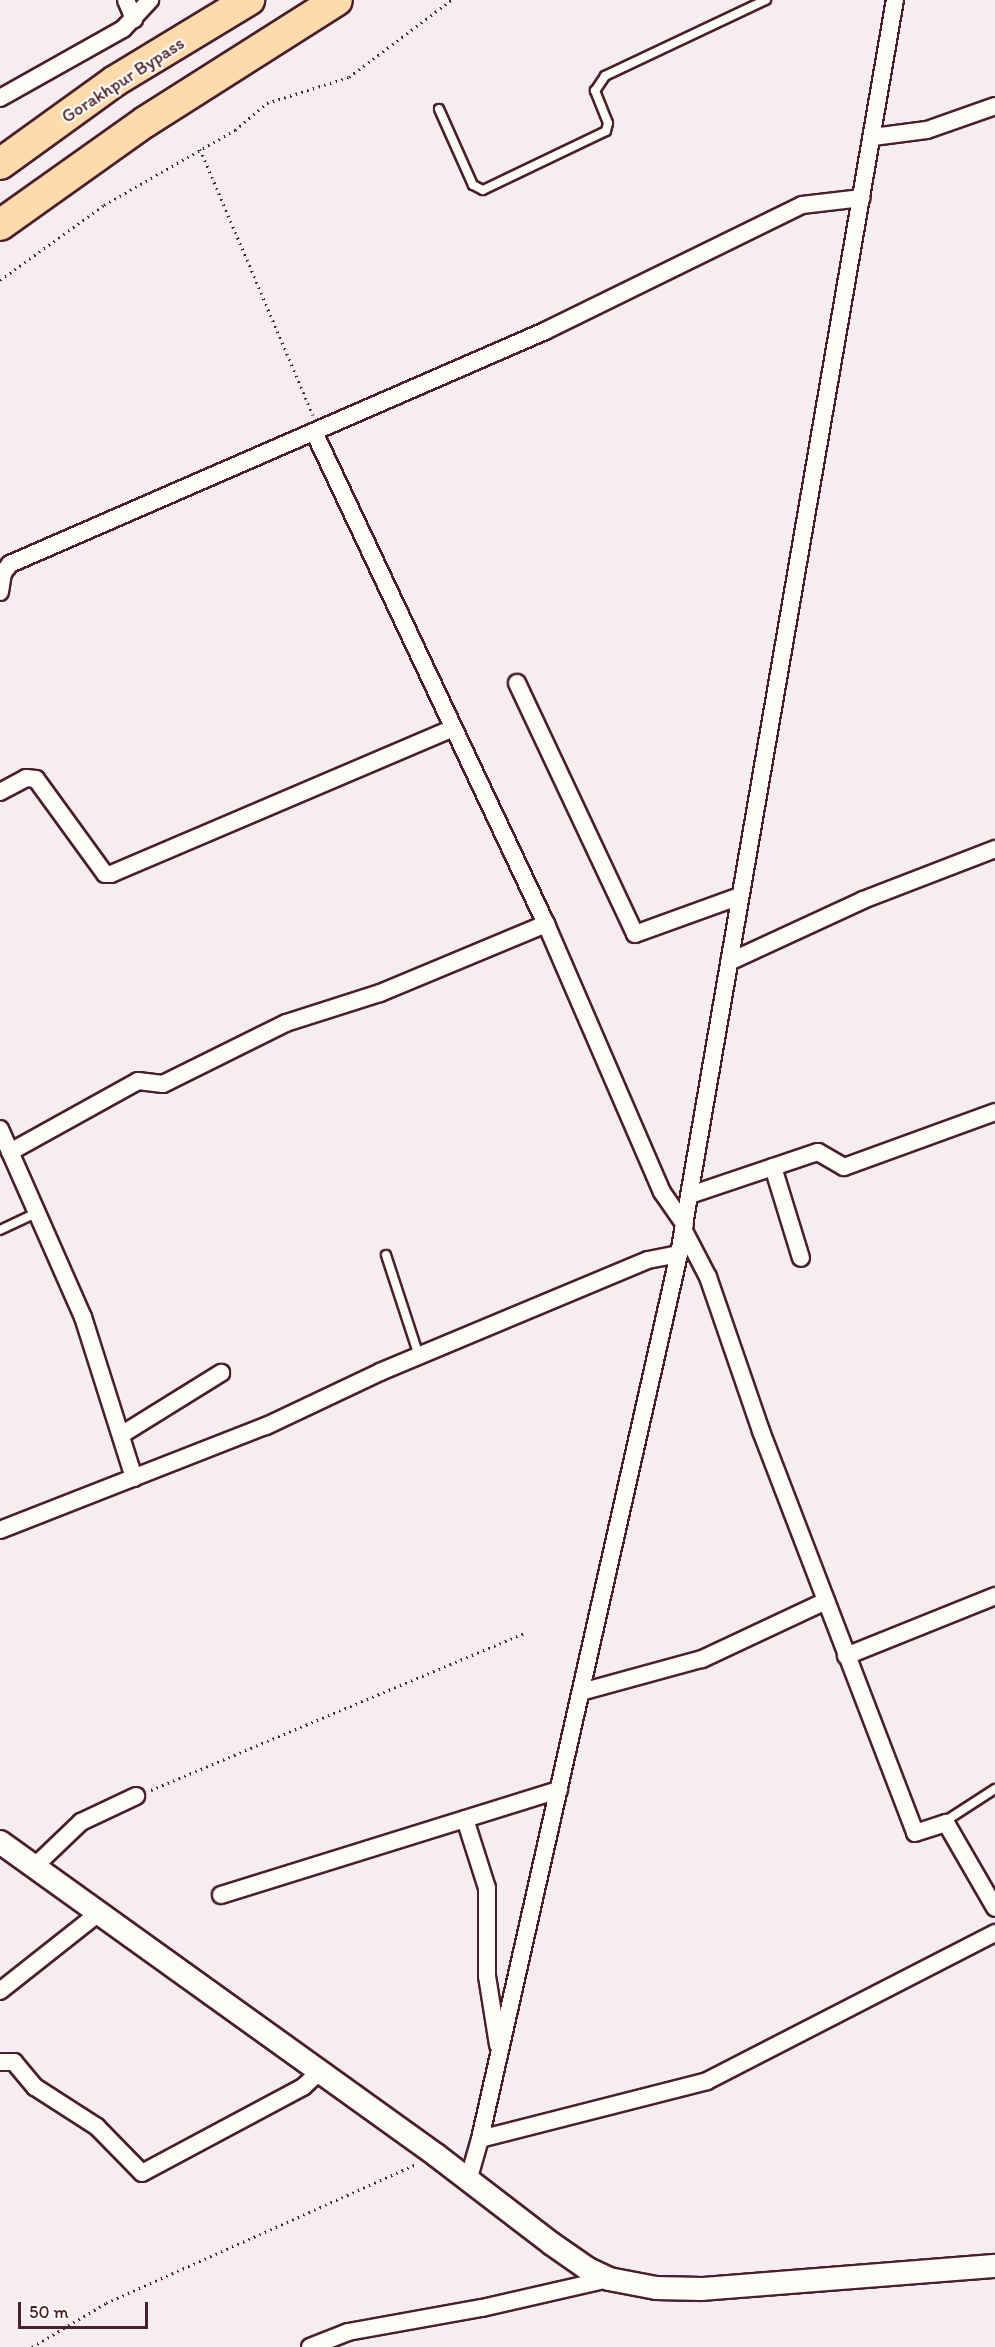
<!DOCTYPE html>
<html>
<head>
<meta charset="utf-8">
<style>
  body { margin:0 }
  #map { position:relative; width:995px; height:2347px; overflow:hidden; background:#f5edf1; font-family:Itim,sans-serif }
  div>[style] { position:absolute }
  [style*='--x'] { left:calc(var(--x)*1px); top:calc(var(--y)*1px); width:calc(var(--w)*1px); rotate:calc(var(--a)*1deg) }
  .path>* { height:3px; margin-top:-1.5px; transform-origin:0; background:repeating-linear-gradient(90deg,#4a1f2b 0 1.5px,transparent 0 6px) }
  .roads { filter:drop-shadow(2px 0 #4a1f2b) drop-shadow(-2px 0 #4a1f2b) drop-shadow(0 2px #4a1f2b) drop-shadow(0 -2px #4a1f2b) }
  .lane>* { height:8px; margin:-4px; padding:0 4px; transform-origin:4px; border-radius:4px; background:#fdfcf7 }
  .street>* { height:16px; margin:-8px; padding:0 8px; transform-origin:8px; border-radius:8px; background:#fdfcf7 }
  .secondary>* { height:22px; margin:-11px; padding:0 11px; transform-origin:11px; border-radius:11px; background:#fdfcf7 }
  .highway>* { height:30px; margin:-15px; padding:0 15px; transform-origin:15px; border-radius:15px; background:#fedbac }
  span { translate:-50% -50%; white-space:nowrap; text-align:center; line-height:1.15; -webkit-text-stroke:4.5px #fdfcf7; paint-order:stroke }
  .street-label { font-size:18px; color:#4a1f2b }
  .scale { position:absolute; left:18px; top:2302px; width:130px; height:27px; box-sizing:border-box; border:3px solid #4a1f2b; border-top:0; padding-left:8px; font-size:18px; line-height:21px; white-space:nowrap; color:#4a1f2b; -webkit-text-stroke:4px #fdfcf7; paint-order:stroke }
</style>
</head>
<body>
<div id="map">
  <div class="path">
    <i style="--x:200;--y:149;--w:289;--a:67"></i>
    <i style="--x:0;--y:280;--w:128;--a:-35.8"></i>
    <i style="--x:104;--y:205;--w:151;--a:-29.8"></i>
    <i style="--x:235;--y:130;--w:42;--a:-40.2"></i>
    <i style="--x:267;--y:103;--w:86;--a:-17.6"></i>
    <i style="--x:349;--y:77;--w:128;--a:-37"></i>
    <i style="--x:151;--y:1790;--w:405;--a:-22.8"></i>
    <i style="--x:32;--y:2347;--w:86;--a:-30.7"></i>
    <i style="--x:106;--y:2303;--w:338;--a:-24.1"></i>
  </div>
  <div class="roads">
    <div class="lane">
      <i style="--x:439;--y:109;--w:83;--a:65.9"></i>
      <i style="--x:473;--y:185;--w:11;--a:27"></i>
      <i style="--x:483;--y:190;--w:136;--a:-25.6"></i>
      <i style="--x:606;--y:131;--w:8;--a:-76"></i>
      <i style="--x:608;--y:123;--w:35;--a:-112"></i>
      <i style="--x:595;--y:91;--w:18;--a:-56"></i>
      <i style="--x:605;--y:76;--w:178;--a:-25.3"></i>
      <i style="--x:0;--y:1230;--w:42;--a:-25.3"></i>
      <i style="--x:386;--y:1255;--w:106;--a:71.9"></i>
      <i style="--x:944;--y:1822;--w:61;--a:-32.9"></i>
    </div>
    <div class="street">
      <i style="--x:126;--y:0;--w:21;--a:67"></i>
      <i style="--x:0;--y:98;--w:141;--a:-29.3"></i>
      <i style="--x:123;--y:29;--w:40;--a:-47"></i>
      <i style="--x:873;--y:137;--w:54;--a:-7.4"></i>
      <i style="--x:927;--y:130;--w:72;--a:-19.4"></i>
      <i style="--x:315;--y:434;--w:542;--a:64.76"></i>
      <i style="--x:546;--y:924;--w:292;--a:66.6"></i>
      <i style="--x:662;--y:1192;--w:40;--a:55.1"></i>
      <i style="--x:0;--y:592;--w:19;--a:-81"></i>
      <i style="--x:3;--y:573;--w:11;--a:-52"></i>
      <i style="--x:10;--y:564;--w:584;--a:-23.53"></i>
      <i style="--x:545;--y:331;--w:286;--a:-26.1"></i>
      <i style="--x:802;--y:205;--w:60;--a:-6.7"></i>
      <i style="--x:517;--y:683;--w:277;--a:64.8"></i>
      <i style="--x:635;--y:934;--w:112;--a:-19.9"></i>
      <i style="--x:0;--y:792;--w:30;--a:-28"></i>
      <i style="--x:26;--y:778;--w:10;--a:6"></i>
      <i style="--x:36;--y:779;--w:117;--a:54"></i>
      <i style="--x:105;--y:874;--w:6;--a:0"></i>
      <i style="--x:111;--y:874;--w:372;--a:-23.1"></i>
      <i style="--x:729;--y:962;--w:148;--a:-24.8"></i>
      <i style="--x:863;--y:900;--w:142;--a:-21.1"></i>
      <i style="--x:0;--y:1129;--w:206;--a:66.2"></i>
      <i style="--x:83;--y:1317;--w:169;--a:72.4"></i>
      <i style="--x:10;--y:1152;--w:146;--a:-29"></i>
      <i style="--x:138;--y:1081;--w:25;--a:7"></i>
      <i style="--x:163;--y:1084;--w:137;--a:-26.4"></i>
      <i style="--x:286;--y:1023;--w:99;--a:-17.7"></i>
      <i style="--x:380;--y:993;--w:180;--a:-22.6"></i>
      <i style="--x:773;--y:1167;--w:95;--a:72.9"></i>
      <i style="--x:690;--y:1195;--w:135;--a:-18.6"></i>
      <i style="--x:818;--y:1152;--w:30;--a:30"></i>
      <i style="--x:844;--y:1167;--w:161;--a:-20"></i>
      <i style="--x:683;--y:1229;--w:54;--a:62.5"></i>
      <i style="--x:708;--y:1277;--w:163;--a:71"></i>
      <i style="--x:761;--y:1431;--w:430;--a:69"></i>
      <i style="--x:915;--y:1833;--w:33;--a:-18"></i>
      <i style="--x:946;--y:1823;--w:98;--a:60"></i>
      <i style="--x:121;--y:1435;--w:118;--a:-31.8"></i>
      <i style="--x:0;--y:1530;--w:286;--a:-21.4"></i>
      <i style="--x:266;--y:1426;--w:126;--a:-25.3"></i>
      <i style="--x:380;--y:1372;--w:290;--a:-22.7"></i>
      <i style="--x:648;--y:1260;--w:32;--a:-11"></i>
      <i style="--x:846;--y:1656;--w:161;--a:-21.9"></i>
      <i style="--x:581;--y:1692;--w:125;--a:-15.3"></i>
      <i style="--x:702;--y:1659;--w:137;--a:-25.1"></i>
      <i style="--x:465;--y:1819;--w:72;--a:72.3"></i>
      <i style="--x:487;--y:1888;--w:88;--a:90"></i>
      <i style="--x:487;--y:1976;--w:70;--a:80.9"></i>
      <i style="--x:35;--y:1866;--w:64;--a:-43.7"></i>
      <i style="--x:81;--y:1822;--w:61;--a:-25.3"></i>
      <i style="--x:221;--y:1895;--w:354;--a:-17.3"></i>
      <i style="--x:0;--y:1991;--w:127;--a:-38.3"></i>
      <i style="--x:0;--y:2062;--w:14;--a:0"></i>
      <i style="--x:14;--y:2062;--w:33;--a:50"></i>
      <i style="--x:35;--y:2087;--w:74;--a:32.8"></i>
      <i style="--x:97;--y:2127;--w:64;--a:45.6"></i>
      <i style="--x:142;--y:2173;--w:183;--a:-28.1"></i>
      <i style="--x:303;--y:2087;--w:23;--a:-43"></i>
      <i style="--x:480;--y:2139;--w:234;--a:-14.3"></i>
      <i style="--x:707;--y:2081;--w:324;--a:-27.2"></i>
      <i style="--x:468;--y:2181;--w:44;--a:-74.1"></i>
      <i style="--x:480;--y:2139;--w:907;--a:-77.33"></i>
      <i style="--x:679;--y:1254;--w:1272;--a:-80.23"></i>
      <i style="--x:310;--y:2347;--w:41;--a:-21.5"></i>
      <i style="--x:348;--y:2332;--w:136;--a:-10.2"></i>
      <i style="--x:482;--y:2308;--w:130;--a:-12.9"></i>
    </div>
    <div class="secondary">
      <i style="--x:0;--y:1842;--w:537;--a:35.67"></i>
      <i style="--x:436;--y:2155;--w:146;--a:37.5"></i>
      <i style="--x:552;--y:2244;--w:44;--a:34.8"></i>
      <i style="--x:588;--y:2269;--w:23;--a:25"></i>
      <i style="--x:609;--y:2279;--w:48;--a:10.8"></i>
      <i style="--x:656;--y:2288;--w:46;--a:1.2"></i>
      <i style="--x:702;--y:2289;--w:294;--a:-4.5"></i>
    </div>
    <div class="highway">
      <i style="--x:0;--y:164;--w:142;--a:-35.8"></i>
      <i style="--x:115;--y:81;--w:157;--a:-31.2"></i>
      <i style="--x:0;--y:225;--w:178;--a:-35.4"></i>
      <i style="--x:145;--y:122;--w:227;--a:-32.4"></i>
    </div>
  </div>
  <div class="street-label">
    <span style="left:123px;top:80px;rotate:-33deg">Gorakhpur Bypass</span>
  </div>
  <div class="scale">50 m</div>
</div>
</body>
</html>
